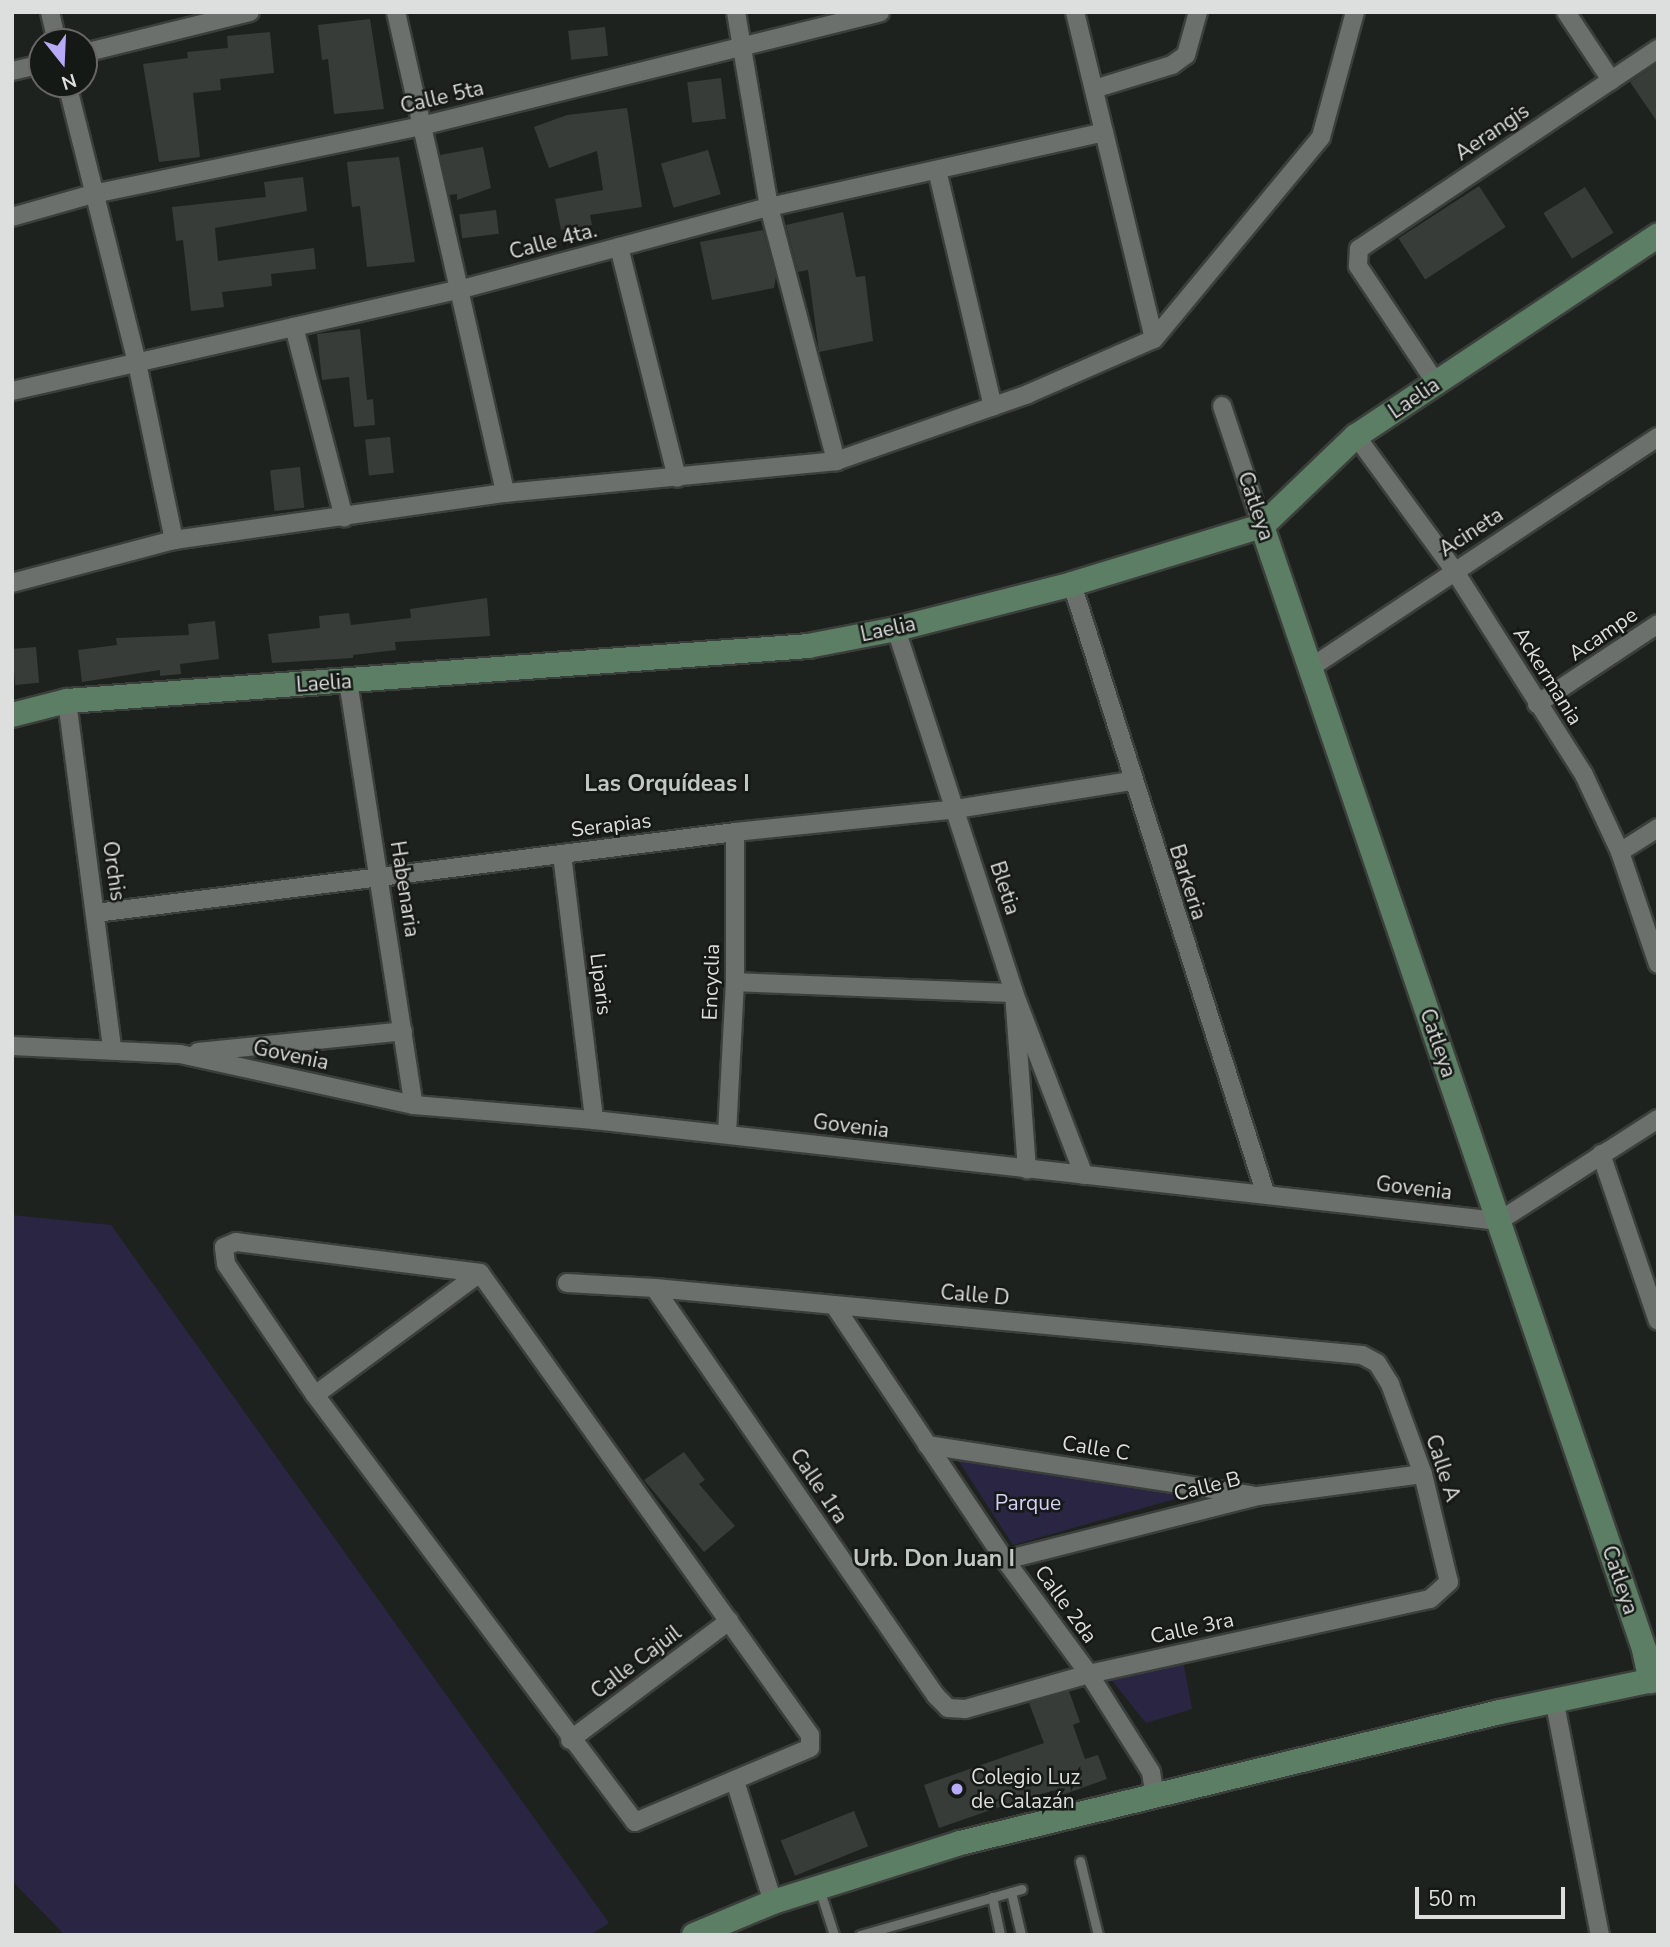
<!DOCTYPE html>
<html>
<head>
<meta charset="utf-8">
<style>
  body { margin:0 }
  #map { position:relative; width:1670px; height:1947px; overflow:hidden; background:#1e221e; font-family:"Nunito Sans",sans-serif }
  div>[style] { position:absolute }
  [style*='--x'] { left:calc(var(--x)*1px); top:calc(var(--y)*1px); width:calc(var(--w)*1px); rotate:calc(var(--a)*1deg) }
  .green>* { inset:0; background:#2b2544 }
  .building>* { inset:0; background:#383c38; transform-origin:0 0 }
  .roads { filter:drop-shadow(2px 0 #3b3f3b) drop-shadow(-2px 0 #3b3f3b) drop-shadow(0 2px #3b3f3b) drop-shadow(0 -2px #3b3f3b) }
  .lane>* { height:9px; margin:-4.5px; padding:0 4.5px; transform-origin:4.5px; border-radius:4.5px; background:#6b706c }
  .street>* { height:18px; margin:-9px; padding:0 9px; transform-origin:9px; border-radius:9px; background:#6b706c }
  .secondary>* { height:24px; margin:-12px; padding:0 12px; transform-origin:12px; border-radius:12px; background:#5c7e64 }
  .dots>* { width:19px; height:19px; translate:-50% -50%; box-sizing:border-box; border:4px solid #151915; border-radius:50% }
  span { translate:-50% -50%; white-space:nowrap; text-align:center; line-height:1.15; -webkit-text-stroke:5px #151915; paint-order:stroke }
  .street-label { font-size:21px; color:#dcdfdd }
  .park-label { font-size:21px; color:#d4cffb }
  .poi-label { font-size:21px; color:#dcdfdd }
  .left { translate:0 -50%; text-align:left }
  .neighbourhood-label { font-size:23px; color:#c2c7c2; font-weight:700 }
  .frame { position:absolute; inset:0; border:14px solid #dcdfdd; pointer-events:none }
  .north { position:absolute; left:28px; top:28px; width:70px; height:70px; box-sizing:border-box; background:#151915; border:2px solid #656865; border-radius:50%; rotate:162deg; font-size:19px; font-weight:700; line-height:28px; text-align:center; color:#dcdfdd }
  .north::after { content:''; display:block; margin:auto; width:24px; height:32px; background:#b7abf7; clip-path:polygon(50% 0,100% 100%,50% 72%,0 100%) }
  .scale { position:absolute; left:1415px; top:1887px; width:150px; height:32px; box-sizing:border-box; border:4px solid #dcdfdd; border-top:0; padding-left:9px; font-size:21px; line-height:24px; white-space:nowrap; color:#dcdfdd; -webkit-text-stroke:5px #151915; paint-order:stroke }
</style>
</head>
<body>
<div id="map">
  <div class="green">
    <i style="clip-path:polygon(12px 1215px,111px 1225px,609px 1923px,590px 1935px,65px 1935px,12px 1881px)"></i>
    <i style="clip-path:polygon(958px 1460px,1217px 1487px,1013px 1545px)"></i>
    <i style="clip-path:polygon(1183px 1661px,1192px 1709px,1146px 1723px,1110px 1678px)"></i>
  </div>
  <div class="building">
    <i style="clip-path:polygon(370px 19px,384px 109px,334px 114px,328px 59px,322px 60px,318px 25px)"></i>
    <i style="left:605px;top:27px;width:29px;height:37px;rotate:84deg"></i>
    <i style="clip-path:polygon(270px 32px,274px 73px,220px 79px,221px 90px,193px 93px,200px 157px,159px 162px,143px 64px,188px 58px,187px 52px,228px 48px,227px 36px)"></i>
    <i style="clip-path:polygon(1658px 63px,1658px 123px,1630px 82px)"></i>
    <i style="left:721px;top:78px;width:41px;height:34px;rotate:83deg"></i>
    <i style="clip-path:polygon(627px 108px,642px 207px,590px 215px,592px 225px,561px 230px,555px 199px,603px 190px,597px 151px,549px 168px,534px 127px,567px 115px)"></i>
    <i style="clip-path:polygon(483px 147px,491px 188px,457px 200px,457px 194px,449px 195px,440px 155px)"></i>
    <i style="left:708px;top:150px;width:46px;height:49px;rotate:74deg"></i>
    <i style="clip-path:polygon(399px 157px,415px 262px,367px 267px,360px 206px,352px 207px,347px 162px)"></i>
    <i style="clip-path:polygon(303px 177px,307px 211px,215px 228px,218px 261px,314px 248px,316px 269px,271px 274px,272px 286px,222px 292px,224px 307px,191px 311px,183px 240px,176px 241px,172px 207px,266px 197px,264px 182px)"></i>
    <i style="left:1479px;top:186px;width:49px;height:96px;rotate:57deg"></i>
    <i style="left:1585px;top:187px;width:54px;height:49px;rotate:58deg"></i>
    <i style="left:496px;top:210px;width:24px;height:37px;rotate:83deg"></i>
    <i style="clip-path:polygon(843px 212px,856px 277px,865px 276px,873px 341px,819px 352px,808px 270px,798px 272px,786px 225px)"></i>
    <i style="clip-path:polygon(763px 230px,776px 277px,774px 288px,712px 300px,700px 242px)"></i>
    <i style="clip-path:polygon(360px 329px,367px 400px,373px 399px,375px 425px,354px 427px,349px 377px,322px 380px,317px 334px)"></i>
    <i style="left:390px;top:437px;width:36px;height:25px;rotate:84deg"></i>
    <i style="left:300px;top:467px;width:41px;height:30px;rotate:84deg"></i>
    <i style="clip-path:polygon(487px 598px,490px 636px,395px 642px,396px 650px,353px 655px,353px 658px,272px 663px,268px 634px,320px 628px,319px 616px,349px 613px,351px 625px,411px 618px,410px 609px)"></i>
    <i style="clip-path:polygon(215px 621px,219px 659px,180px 664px,181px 674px,160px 676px,160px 670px,82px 682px,78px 650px,117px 645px,116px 638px,189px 635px,188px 624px)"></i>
    <i style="left:36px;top:647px;width:36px;height:24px;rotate:85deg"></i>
    <i style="clip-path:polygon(684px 1452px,705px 1480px,699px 1484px,735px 1526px,704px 1552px,644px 1480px)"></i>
    <i style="clip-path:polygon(1069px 1691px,1080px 1722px,1073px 1725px,1085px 1759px,1098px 1755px,1107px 1779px,1062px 1795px,1060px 1789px,1022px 1799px,939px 1828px,924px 1785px,1044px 1743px,1029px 1703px)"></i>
    <i style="left:854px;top:1811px;width:38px;height:79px;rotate:68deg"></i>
  </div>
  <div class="roads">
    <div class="lane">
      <i style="--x:1080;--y:1861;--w:76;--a:76.3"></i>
      <i style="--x:819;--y:1888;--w:49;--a:72.3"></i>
      <i style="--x:1011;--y:1892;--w:44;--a:76.9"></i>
      <i style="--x:992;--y:1897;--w:39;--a:78"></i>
      <i style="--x:860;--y:1935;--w:168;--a:-15.9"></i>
    </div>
    <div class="street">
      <i style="--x:50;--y:12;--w:31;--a:77"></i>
      <i style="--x:396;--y:12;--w:493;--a:77.2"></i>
      <i style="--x:736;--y:12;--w:198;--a:80.4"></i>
      <i style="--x:769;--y:207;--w:263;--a:75.2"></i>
      <i style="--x:1075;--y:12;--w:336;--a:76.4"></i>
      <i style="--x:1566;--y:12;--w:82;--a:56.5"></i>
      <i style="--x:84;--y:53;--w:171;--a:-13.9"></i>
      <i style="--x:12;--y:71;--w:31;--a:-13"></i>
      <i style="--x:67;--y:84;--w:288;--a:75.9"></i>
      <i style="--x:137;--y:363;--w:181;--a:78.2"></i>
      <i style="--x:1094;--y:89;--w:82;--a:-17.1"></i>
      <i style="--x:1172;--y:65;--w:17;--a:-36"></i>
      <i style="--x:1186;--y:55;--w:45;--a:-74.4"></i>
      <i style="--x:937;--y:170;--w:243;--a:76.7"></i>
      <i style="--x:12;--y:217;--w:84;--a:-15.9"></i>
      <i style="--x:93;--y:194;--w:335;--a:-11.7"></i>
      <i style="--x:421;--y:126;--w:473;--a:-13.9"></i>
      <i style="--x:619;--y:247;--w:238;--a:75.9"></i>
      <i style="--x:294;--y:327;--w:197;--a:75.3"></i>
      <i style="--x:1436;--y:383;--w:141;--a:-123.7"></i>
      <i style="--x:1358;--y:266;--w:17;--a:-87"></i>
      <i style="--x:1359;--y:249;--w:360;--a:-33.8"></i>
      <i style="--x:12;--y:391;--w:461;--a:-12.8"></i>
      <i style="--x:462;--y:289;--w:318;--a:-15"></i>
      <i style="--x:769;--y:207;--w:343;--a:-12.6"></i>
      <i style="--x:1222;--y:406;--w:126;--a:71.6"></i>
      <i style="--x:1356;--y:436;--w:166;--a:53.8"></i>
      <i style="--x:1454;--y:570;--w:243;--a:57.6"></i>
      <i style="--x:1584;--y:775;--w:85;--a:64.9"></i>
      <i style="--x:1620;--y:852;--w:118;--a:71.3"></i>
      <i style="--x:12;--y:583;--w:168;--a:-14.9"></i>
      <i style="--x:174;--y:540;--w:334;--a:-8.1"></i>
      <i style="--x:505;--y:493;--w:333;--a:-5.5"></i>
      <i style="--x:836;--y:461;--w:203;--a:-19.2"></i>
      <i style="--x:1028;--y:394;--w:137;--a:-23.6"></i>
      <i style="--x:1154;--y:339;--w:262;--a:-50.4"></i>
      <i style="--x:1321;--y:137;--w:130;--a:-74.8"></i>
      <i style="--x:1072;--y:584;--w:638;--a:72.39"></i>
      <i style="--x:896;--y:629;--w:383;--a:72"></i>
      <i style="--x:1014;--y:993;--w:177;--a:85.8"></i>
      <i style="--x:1310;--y:668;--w:418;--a:-33.6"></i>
      <i style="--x:348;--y:681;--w:429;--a:81.2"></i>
      <i style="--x:67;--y:701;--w:350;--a:82.6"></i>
      <i style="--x:1537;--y:704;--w:145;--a:-33.5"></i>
      <i style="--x:1620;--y:852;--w:45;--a:-32.3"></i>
      <i style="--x:562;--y:854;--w:268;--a:83.1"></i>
      <i style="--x:96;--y:913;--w:644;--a:-7.22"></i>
      <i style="--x:735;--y:832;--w:222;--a:-5.9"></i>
      <i style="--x:956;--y:809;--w:177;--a:-9.1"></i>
      <i style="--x:735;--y:982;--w:279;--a:2.3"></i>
      <i style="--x:1014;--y:993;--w:195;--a:69"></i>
      <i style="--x:12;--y:1046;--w:168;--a:2.7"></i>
      <i style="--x:180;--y:1054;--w:239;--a:12.3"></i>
      <i style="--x:414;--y:1105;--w:181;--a:4.8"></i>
      <i style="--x:594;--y:1120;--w:911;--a:6.37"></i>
      <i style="--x:1499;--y:1221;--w:189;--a:-32.7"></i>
      <i style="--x:198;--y:1052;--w:206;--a:-5.8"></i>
      <i style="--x:727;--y:1134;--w:152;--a:-87"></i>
      <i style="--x:735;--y:982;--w:150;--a:-90"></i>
      <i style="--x:1601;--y:1154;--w:176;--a:71.2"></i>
      <i style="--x:236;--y:1242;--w:246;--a:7.2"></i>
      <i style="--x:480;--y:1273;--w:568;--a:54.46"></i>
      <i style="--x:810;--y:1735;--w:13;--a:90"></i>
      <i style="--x:810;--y:1748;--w:190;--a:157.1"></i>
      <i style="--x:635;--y:1822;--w:534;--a:-126.85"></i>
      <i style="--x:315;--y:1395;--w:158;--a:-124.2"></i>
      <i style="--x:226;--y:1264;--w:17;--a:-97"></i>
      <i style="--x:224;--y:1247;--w:13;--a:-23"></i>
      <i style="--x:567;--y:1283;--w:88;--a:3.3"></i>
      <i style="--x:655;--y:1288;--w:710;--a:5.41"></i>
      <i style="--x:1362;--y:1355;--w:17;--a:28"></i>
      <i style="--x:1377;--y:1363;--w:25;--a:58"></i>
      <i style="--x:1390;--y:1384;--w:96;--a:69.9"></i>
      <i style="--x:1423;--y:1474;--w:111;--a:76.5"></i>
      <i style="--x:1449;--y:1582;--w:25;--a:138"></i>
      <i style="--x:1430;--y:1599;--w:349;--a:167.6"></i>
      <i style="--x:1089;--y:1674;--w:129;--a:164.2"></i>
      <i style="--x:965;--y:1709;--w:17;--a:-177"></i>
      <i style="--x:948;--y:1708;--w:17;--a:-135"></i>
      <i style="--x:936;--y:1696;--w:495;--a:-124.6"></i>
      <i style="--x:834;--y:1305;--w:307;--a:56.2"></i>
      <i style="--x:1005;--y:1560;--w:142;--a:53.6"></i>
      <i style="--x:1089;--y:1674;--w:116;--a:57.7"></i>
      <i style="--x:1151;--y:1772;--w:24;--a:81"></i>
      <i style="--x:315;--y:1395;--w:205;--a:-36.5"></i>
      <i style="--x:927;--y:1445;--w:328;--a:8.8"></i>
      <i style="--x:1005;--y:1560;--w:261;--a:-14.2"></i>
      <i style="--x:1258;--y:1496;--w:166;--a:-7.6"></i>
      <i style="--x:1555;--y:1704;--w:235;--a:79"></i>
      <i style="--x:570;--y:1740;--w:199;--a:-36.8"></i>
      <i style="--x:735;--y:1781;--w:127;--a:72.6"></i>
    </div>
    <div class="secondary">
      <i style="--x:1262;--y:526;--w:1186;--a:71.21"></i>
      <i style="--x:1644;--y:1649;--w:33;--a:78"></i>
      <i style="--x:12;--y:715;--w:57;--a:-14.3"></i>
      <i style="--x:67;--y:701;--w:743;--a:-4.24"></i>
      <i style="--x:808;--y:646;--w:90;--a:-10.9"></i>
      <i style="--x:896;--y:629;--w:182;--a:-14.3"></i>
      <i style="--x:1072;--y:584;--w:199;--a:-17"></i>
      <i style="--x:1262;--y:526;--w:130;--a:-43.8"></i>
      <i style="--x:1356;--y:436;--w:363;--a:-33.6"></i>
      <i style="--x:694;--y:1935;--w:86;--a:-22.7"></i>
      <i style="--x:773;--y:1902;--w:196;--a:-17.5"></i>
      <i style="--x:960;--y:1843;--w:556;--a:-13.64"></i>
      <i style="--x:1500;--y:1712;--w:161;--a:-11.8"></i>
    </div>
  </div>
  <div class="dots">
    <i style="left:957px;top:1789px;background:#b7abf7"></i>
  </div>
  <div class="street-label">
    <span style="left:442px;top:97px;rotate:-13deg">Calle 5ta</span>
    <span style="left:1492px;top:132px;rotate:-34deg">Aerangis</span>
    <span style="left:553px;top:241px;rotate:-15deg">Calle 4ta.</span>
    <span style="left:1414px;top:398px;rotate:-34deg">Laelia</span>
    <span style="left:1256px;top:506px;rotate:71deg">Catleya</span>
    <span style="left:1471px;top:532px;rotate:-33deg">Acineta</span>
    <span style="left:888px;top:629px;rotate:-12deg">Laelia</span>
    <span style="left:1603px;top:634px;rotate:-34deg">Acampe</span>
    <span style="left:1548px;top:676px;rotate:58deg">Ackermania</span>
    <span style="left:324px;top:683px;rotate:-4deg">Laelia</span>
    <span style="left:611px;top:825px;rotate:-7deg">Serapias</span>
    <span style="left:114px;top:871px;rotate:82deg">Orchis</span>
    <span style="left:1188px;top:882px;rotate:72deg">Barkeria</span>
    <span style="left:1005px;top:888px;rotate:72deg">Bletia</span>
    <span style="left:405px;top:889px;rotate:81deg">Habenaria</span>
    <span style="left:711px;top:982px;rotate:-88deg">Encyclia</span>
    <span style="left:601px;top:984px;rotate:83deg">Liparis</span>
    <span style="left:1438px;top:1043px;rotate:71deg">Catleya</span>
    <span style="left:291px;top:1055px;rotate:12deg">Govenia</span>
    <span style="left:851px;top:1126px;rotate:7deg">Govenia</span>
    <span style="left:1414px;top:1188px;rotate:7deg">Govenia</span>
    <span style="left:975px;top:1295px;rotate:5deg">Calle D</span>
    <span style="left:1096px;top:1448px;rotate:9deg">Calle C</span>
    <span style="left:1443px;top:1468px;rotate:72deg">Calle A</span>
    <span style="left:819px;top:1486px;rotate:56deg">Calle 1ra</span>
    <span style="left:1207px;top:1486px;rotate:-14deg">Calle B</span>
    <span style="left:1620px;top:1580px;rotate:71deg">Catleya</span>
    <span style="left:1066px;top:1604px;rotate:54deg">Calle 2da</span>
    <span style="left:1192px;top:1628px;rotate:-12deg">Calle 3ra</span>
    <span style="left:636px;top:1662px;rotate:-37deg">Calle Cajuil</span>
  </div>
  <div class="park-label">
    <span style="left:1028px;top:1503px">Parque</span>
  </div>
  <div class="poi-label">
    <span class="left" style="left:971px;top:1789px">Colegio Luz<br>de Calazán</span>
  </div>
  <div class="neighbourhood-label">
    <span style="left:667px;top:784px">Las Orquídeas I</span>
    <span style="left:934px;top:1559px">Urb. Don Juan I</span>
  </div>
  <div class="frame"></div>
  <div class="north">N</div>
  <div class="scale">50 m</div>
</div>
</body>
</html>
